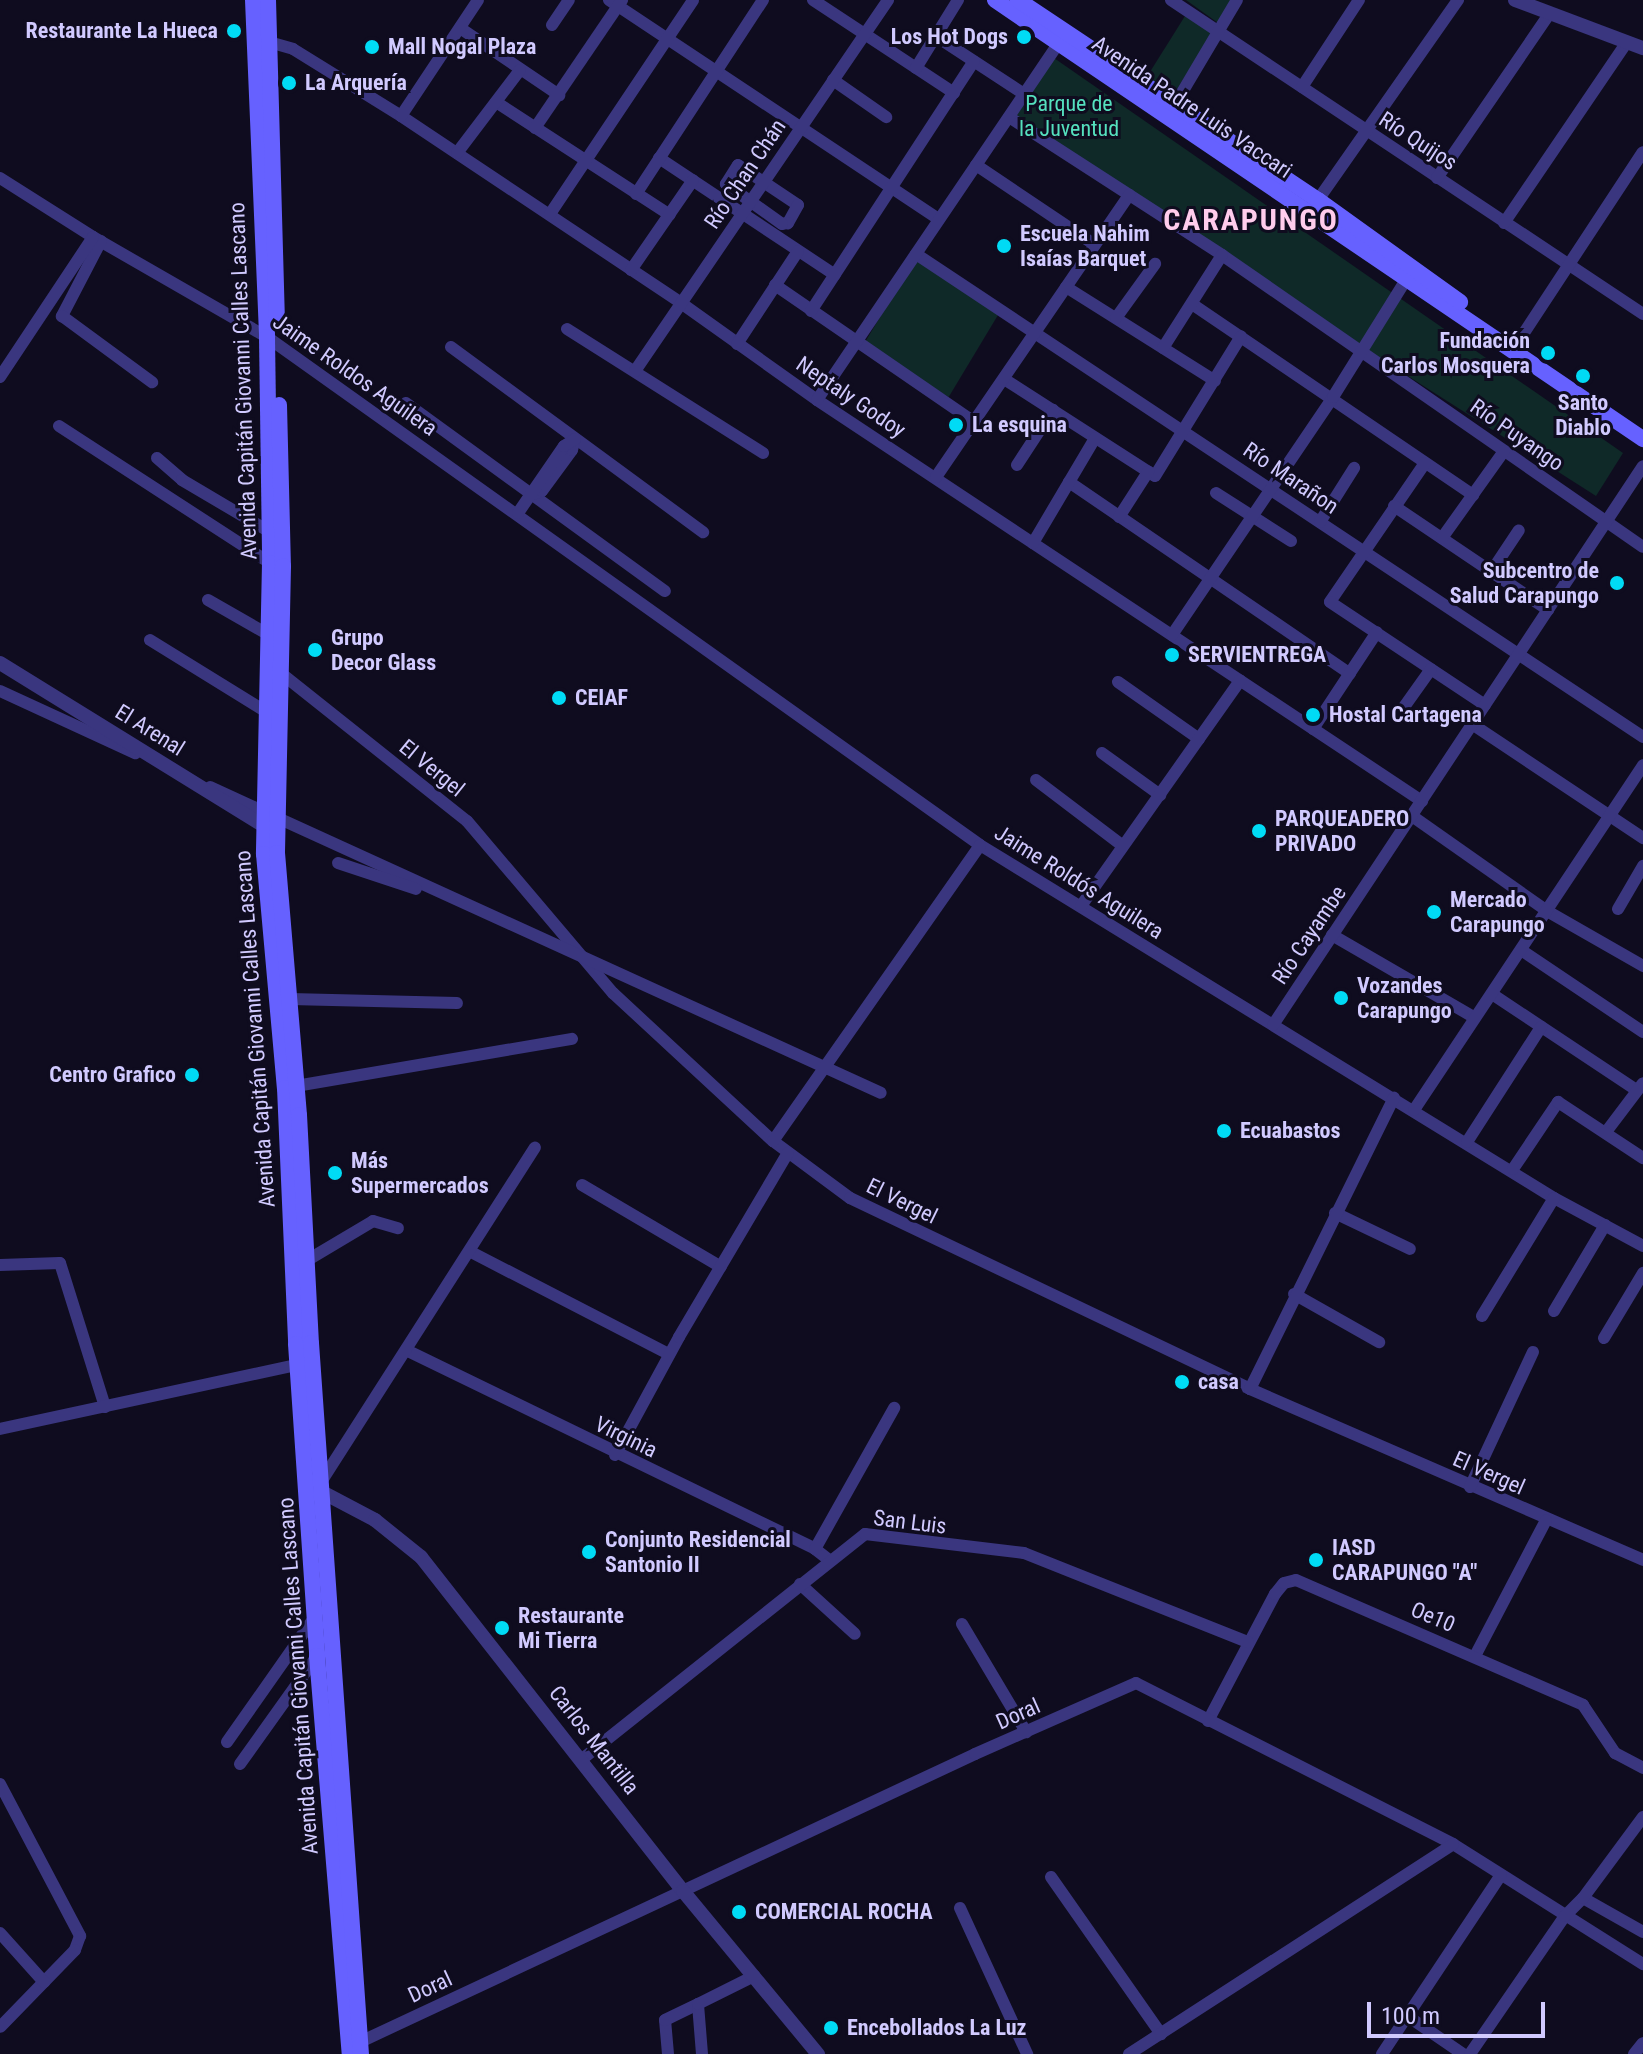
<!DOCTYPE html>
<html>
<head>
<meta charset="utf-8">
<style>
  body { margin:0 }
  #map { position:relative; width:1643px; height:2054px; overflow:hidden; background:#0f0c1f; font-family:"Roboto Condensed",sans-serif }
  div>[style] { position:absolute }
  [style*='--x'] { left:calc(var(--x)*1px); top:calc(var(--y)*1px); width:calc(var(--w)*1px); rotate:calc(var(--a)*1deg) }
  .green>* { inset:0; background:#0f2928; transform-origin:0 0 }
  .minor>* { height:12px; margin:-6px; padding:0 6px; transform-origin:6px; border-radius:6px; background:#3a367f }
  .tertiary>* { height:14px; margin:-7px; padding:0 7px; transform-origin:7px; border-radius:7px; background:#3a367f }
  .secondary>* { height:16px; margin:-8px; padding:0 8px; transform-origin:8px; border-radius:8px; background:#6661ff }
  .dots>* { width:22px; height:22px; translate:-50% -50%; box-sizing:border-box; border:4px solid #0f0c1f; border-radius:50% }
  span { translate:-50% -50%; white-space:nowrap; text-align:center; line-height:1.15; -webkit-text-stroke:6px #0f0c1f; paint-order:stroke }
  .poi-label { font-size:22px; color:#d1caff; font-weight:700 }
  .right { translate:-100% -50%; text-align:right }
  .left { translate:0 -50%; text-align:left }
  .park-label { font-size:22px; color:#55e0be }
  .street-label { font-size:22px; color:#d1caff }
  .district-label { font-size:30px; color:#ffccec; font-weight:700; letter-spacing:2px }
  .scale { position:absolute; left:1367px; top:2002px; width:178px; height:36px; box-sizing:border-box; border:4px solid #d1caff; border-top:0; padding-left:10px; font-size:24px; line-height:28px; white-space:nowrap; color:#d1caff; -webkit-text-stroke:6px #0f0c1f; paint-order:stroke }
</style>
</head>
<body>
<div id="map">
  <div class="green">
    <i style="clip-path:polygon(1186px 0,1231px 0,1218px 23px)"></i>
    <i style="left:1185px;top:16px;width:32px;height:75px;rotate:32deg"></i>
    <i style="clip-path:polygon(1054px 58px,1623px 453px,1596px 496px,1011px 123px)"></i>
    <i style="left:915px;top:259px;width:100px;height:101px;rotate:31deg"></i>
  </div>
  <div class="minor">
    <i style="--x:609;--y:0;--w:396;--a:33.6"></i>
    <i style="--x:813;--y:0;--w:169;--a:33.4"></i>
    <i style="--x:1171;--y:0;--w:567;--a:33.63"></i>
    <i style="--x:552;--y:25;--w:30;--a:-56"></i>
    <i style="--x:460;--y:28;--w:120;--a:34.1"></i>
    <i style="--x:937;--y:37;--w:104;--a:33.2"></i>
    <i style="--x:262;--y:40;--w:32;--a:16"></i>
    <i style="--x:293;--y:49;--w:127;--a:31.8"></i>
    <i style="--x:401;--y:116;--w:337;--a:33.7"></i>
    <i style="--x:681;--y:303;--w:167;--a:35.5"></i>
    <i style="--x:817;--y:400;--w:726;--a:33.54"></i>
    <i style="--x:916;--y:68;--w:80;--a:-58.3"></i>
    <i style="--x:833;--y:80;--w:65;--a:34.9"></i>
    <i style="--x:1302;--y:87;--w:104;--a:-56.8"></i>
    <i style="--x:496;--y:102;--w:207;--a:33"></i>
    <i style="--x:1171;--y:111;--w:129;--a:-59.3"></i>
    <i style="--x:401;--y:116;--w:139;--a:-56.4"></i>
    <i style="--x:1009;--y:117;--w:254;--a:32.9"></i>
    <i style="--x:1222;--y:255;--w:512;--a:34.74"></i>
    <i style="--x:535;--y:128;--w:155;--a:-55.8"></i>
    <i style="--x:457;--y:153;--w:104;--a:-52.8"></i>
    <i style="--x:659;--y:158;--w:211;--a:33.6"></i>
    <i style="--x:738;--y:165;--w:72;--a:33.7"></i>
    <i style="--x:798;--y:205;--w:21;--a:119"></i>
    <i style="--x:788;--y:223;--w:6;--a:171"></i>
    <i style="--x:782;--y:224;--w:69;--a:-144.5"></i>
    <i style="--x:726;--y:184;--w:22;--a:-58"></i>
    <i style="--x:976;--y:165;--w:143;--a:33.9"></i>
    <i style="--x:0;--y:178;--w:110;--a:32.4"></i>
    <i style="--x:93;--y:237;--w:201;--a:29.9"></i>
    <i style="--x:267;--y:337;--w:875;--a:35.47"></i>
    <i style="--x:980;--y:845;--w:674;--a:31.59"></i>
    <i style="--x:1554;--y:1198;--w:101;--a:28.3"></i>
    <i style="--x:1437;--y:178;--w:200;--a:-55.6"></i>
    <i style="--x:636;--y:194;--w:232;--a:-56.8"></i>
    <i style="--x:1313;--y:207;--w:253;--a:-55"></i>
    <i style="--x:550;--y:214;--w:257;--a:-56.2"></i>
    <i style="--x:1504;--y:223;--w:219;--a:-55.8"></i>
    <i style="--x:101;--y:241;--w:85;--a:117.5"></i>
    <i style="--x:62;--y:316;--w:112;--a:36.3"></i>
    <i style="--x:916;--y:254;--w:873;--a:33.6"></i>
    <i style="--x:631;--y:270;--w:109;--a:-55.4"></i>
    <i style="--x:775;--y:285;--w:242;--a:34.5"></i>
    <i style="--x:1066;--y:287;--w:176;--a:32.2"></i>
    <i style="--x:1192;--y:304;--w:340;--a:34.2"></i>
    <i style="--x:811;--y:311;--w:298;--a:-56.9"></i>
    <i style="--x:1116;--y:318;--w:67;--a:-54.2"></i>
    <i style="--x:567;--y:329;--w:232;--a:32.3"></i>
    <i style="--x:1518;--y:342;--w:227;--a:-56.7"></i>
    <i style="--x:737;--y:344;--w:111;--a:-56.7"></i>
    <i style="--x:451;--y:347;--w:313;--a:36.3"></i>
    <i style="--x:1163;--y:348;--w:110;--a:-57.6"></i>
    <i style="--x:635;--y:371;--w:449;--a:-55.7"></i>
    <i style="--x:0;--y:377;--w:168;--a:-56.4"></i>
    <i style="--x:1004;--y:379;--w:179;--a:32.7"></i>
    <i style="--x:1155;--y:476;--w:164;--a:-58.4"></i>
    <i style="--x:817;--y:400;--w:430;--a:-55.9"></i>
    <i style="--x:406;--y:403;--w:320;--a:36"></i>
    <i style="--x:59;--y:426;--w:252;--a:33"></i>
    <i style="--x:157;--y:458;--w:33;--a:41"></i>
    <i style="--x:182;--y:480;--w:102;--a:30.6"></i>
    <i style="--x:1425;--y:463;--w:168;--a:124.4"></i>
    <i style="--x:1330;--y:602;--w:186;--a:33.6"></i>
    <i style="--x:1017;--y:465;--w:66;--a:-56.8"></i>
    <i style="--x:936;--y:477;--w:342;--a:-55.6"></i>
    <i style="--x:1069;--y:482;--w:340;--a:34.3"></i>
    <i style="--x:1216;--y:493;--w:89;--a:32.6"></i>
    <i style="--x:533;--y:494;--w:9;--a:-18"></i>
    <i style="--x:542;--y:491;--w:51;--a:-53.8"></i>
    <i style="--x:572;--y:450;--w:11;--a:-75"></i>
    <i style="--x:1394;--y:506;--w:186;--a:34"></i>
    <i style="--x:518;--y:513;--w:81;--a:-55.5"></i>
    <i style="--x:564;--y:446;--w:13;--a:-32"></i>
    <i style="--x:1119;--y:517;--w:54;--a:-57.2"></i>
    <i style="--x:1320;--y:522;--w:64;--a:-57.8"></i>
    <i style="--x:1442;--y:538;--w:107;--a:-54.5"></i>
    <i style="--x:1033;--y:543;--w:122;--a:-59.4"></i>
    <i style="--x:1491;--y:572;--w:50;--a:-56.3"></i>
    <i style="--x:208;--y:600;--w:70;--a:29.8"></i>
    <i style="--x:1172;--y:635;--w:287;--a:-55.9"></i>
    <i style="--x:1333;--y:397;--w:140;--a:-58.1"></i>
    <i style="--x:150;--y:640;--w:139;--a:31.7"></i>
    <i style="--x:282;--y:674;--w:236;--a:38.5"></i>
    <i style="--x:467;--y:821;--w:226;--a:49.7"></i>
    <i style="--x:613;--y:993;--w:218;--a:42.8"></i>
    <i style="--x:773;--y:1141;--w:96;--a:36.5"></i>
    <i style="--x:850;--y:1198;--w:443;--a:25.5"></i>
    <i style="--x:1250;--y:1389;--w:429;--a:23.5"></i>
    <i style="--x:1118;--y:682;--w:99;--a:35.1"></i>
    <i style="--x:0;--y:691;--w:149;--a:24.7"></i>
    <i style="--x:1399;--y:714;--w:55;--a:-54.6"></i>
    <i style="--x:1472;--y:724;--w:206;--a:33.7"></i>
    <i style="--x:1313;--y:729;--w:116;--a:-56.6"></i>
    <i style="--x:1102;--y:753;--w:72;--a:35.9"></i>
    <i style="--x:1036;--y:780;--w:109;--a:37.2"></i>
    <i style="--x:210;--y:787;--w:737;--a:24.51"></i>
    <i style="--x:1412;--y:816;--w:165;--a:35.1"></i>
    <i style="--x:1547;--y:911;--w:111;--a:29.8"></i>
    <i style="--x:338;--y:863;--w:82;--a:18.4"></i>
    <i style="--x:1081;--y:906;--w:276;--a:-54.8"></i>
    <i style="--x:1618;--y:909;--w:50;--a:-59.8"></i>
    <i style="--x:1332;--y:935;--w:165;--a:30.1"></i>
    <i style="--x:1521;--y:950;--w:147;--a:33.9"></i>
    <i style="--x:1492;--y:994;--w:172;--a:33.6"></i>
    <i style="--x:290;--y:999;--w:167;--a:1.4"></i>
    <i style="--x:1273;--y:1025;--w:670;--a:-56.5"></i>
    <i style="--x:296;--y:1086;--w:280;--a:-9.7"></i>
    <i style="--x:1414;--y:1110;--w:414;--a:-56.4"></i>
    <i style="--x:1606;--y:1132;--w:61;--a:-52.9"></i>
    <i style="--x:773;--y:1141;--w:361;--a:-55"></i>
    <i style="--x:1467;--y:1142;--w:137;--a:-57.2"></i>
    <i style="--x:1513;--y:1169;--w:81;--a:-56.1"></i>
    <i style="--x:1558;--y:1102;--w:102;--a:33.4"></i>
    <i style="--x:582;--y:1185;--w:161;--a:30.5"></i>
    <i style="--x:1335;--y:1213;--w:83;--a:25.6"></i>
    <i style="--x:471;--y:1252;--w:223;--a:27.3"></i>
    <i style="--x:306;--y:1261;--w:78;--a:-30.8"></i>
    <i style="--x:373;--y:1221;--w:26;--a:16"></i>
    <i style="--x:0;--y:1265;--w:60;--a:-1.9"></i>
    <i style="--x:60;--y:1263;--w:151;--a:72.6"></i>
    <i style="--x:1294;--y:1294;--w:98;--a:29.5"></i>
    <i style="--x:1554;--y:1311;--w:100;--a:-59.3"></i>
    <i style="--x:1482;--y:1316;--w:138;--a:-58.6"></i>
    <i style="--x:1604;--y:1338;--w:76;--a:-59"></i>
    <i style="--x:406;--y:1350;--w:455;--a:25.9"></i>
    <i style="--x:815;--y:1549;--w:18;--a:38"></i>
    <i style="--x:1250;--y:1389;--w:325;--a:-63.7"></i>
    <i style="--x:0;--y:1429;--w:313;--a:-12.2"></i>
    <i style="--x:615;--y:1455;--w:134;--a:-61.5"></i>
    <i style="--x:679;--y:1337;--w:214;--a:-59.4"></i>
    <i style="--x:321;--y:1482;--w:397;--a:-57.4"></i>
    <i style="--x:1470;--y:1487;--w:149;--a:-65"></i>
    <i style="--x:815;--y:1549;--w:162;--a:-60.7"></i>
    <i style="--x:800;--y:1584;--w:74;--a:42.3"></i>
    <i style="--x:962;--y:1624;--w:126;--a:59.3"></i>
    <i style="--x:1475;--y:1656;--w:153;--a:-62.4"></i>
    <i style="--x:1208;--y:1721;--w:144;--a:-62.2"></i>
    <i style="--x:1275;--y:1594;--w:14;--a:-51"></i>
    <i style="--x:1284;--y:1583;--w:12;--a:-14"></i>
    <i style="--x:1296;--y:1580;--w:313;--a:23.5"></i>
    <i style="--x:1583;--y:1705;--w:58;--a:56.3"></i>
    <i style="--x:1615;--y:1753;--w:32;--a:28"></i>
    <i style="--x:227;--y:1742;--w:153;--a:-54.9"></i>
    <i style="--x:581;--y:1760;--w:363;--a:-38.5"></i>
    <i style="--x:865;--y:1534;--w:160;--a:6.8"></i>
    <i style="--x:1024;--y:1553;--w:241;--a:21.7"></i>
    <i style="--x:240;--y:1764;--w:133;--a:-54.5"></i>
    <i style="--x:0;--y:1784;--w:172;--a:62.2"></i>
    <i style="--x:80;--y:1936;--w:15;--a:110"></i>
    <i style="--x:75;--y:1950;--w:107;--a:134.2"></i>
    <i style="--x:1051;--y:1877;--w:192;--a:55"></i>
    <i style="--x:1583;--y:1898;--w:69;--a:29.5"></i>
    <i style="--x:960;--y:1908;--w:161;--a:65.3"></i>
    <i style="--x:0;--y:1933;--w:66;--a:48.1"></i>
    <i style="--x:1406;--y:2015;--w:69;--a:34.4"></i>
    <i style="--x:360;--y:2042;--w:679;--a:-25.09"></i>
    <i style="--x:975;--y:1754;--w:176;--a:-23.8"></i>
    <i style="--x:1136;--y:1683;--w:356;--a:26.9"></i>
    <i style="--x:1453;--y:1844;--w:225;--a:32.3"></i>
    <i style="--x:668;--y:2054;--w:34;--a:-95"></i>
    <i style="--x:665;--y:2020;--w:37;--a:-26"></i>
    <i style="--x:702;--y:2054;--w:50;--a:-94.6"></i>
    <i style="--x:698;--y:2004;--w:63;--a:-26.6"></i>
    <i style="--x:1129;--y:2054;--w:386;--a:-32.9"></i>
    <i style="--x:1382;--y:2054;--w:215;--a:-56.4"></i>
    <i style="--x:1470;--y:2054;--w:168;--a:-55.5"></i>
    <i style="--x:1565;--y:1916;--w:25;--a:-45"></i>
    <i style="--x:1583;--y:1898;--w:101;--a:-53.5"></i>
    <i style="--x:1634;--y:2054;--w:14;--a:-51"></i>
  </div>
  <div class="tertiary">
    <i style="--x:1515;--y:0;--w:137;--a:20.6"></i>
    <i style="--x:0;--y:663;--w:320;--a:31.7"></i>
    <i style="--x:314;--y:1493;--w:8;--a:-7"></i>
    <i style="--x:322;--y:1492;--w:60;--a:27.8"></i>
    <i style="--x:375;--y:1520;--w:59;--a:38.8"></i>
    <i style="--x:421;--y:1557;--w:424;--a:51.9"></i>
    <i style="--x:683;--y:1891;--w:212;--a:50.4"></i>
  </div>
  <div class="secondary">
    <i style="--x:253;--y:0;--w:337;--a:87.6"></i>
    <i style="--x:267;--y:337;--w:226;--a:89.2"></i>
    <i style="--x:270;--y:563;--w:291;--a:91.2"></i>
    <i style="--x:264;--y:854;--w:235;--a:84.9"></i>
    <i style="--x:285;--y:1088;--w:256;--a:87.5"></i>
    <i style="--x:296;--y:1344;--w:313;--a:86.1"></i>
    <i style="--x:317;--y:1656;--w:399;--a:85.3"></i>
    <i style="--x:268;--y:0;--w:318;--a:88.4"></i>
    <i style="--x:995;--y:0;--w:783;--a:34.12"></i>
    <i style="--x:1018;--y:0;--w:361;--a:33.7"></i>
    <i style="--x:1318;--y:200;--w:175;--a:35.7"></i>
    <i style="--x:279;--y:405;--w:161;--a:88.6"></i>
    <i style="--x:283;--y:566;--w:287;--a:91.2"></i>
    <i style="--x:277;--y:853;--w:263;--a:85.2"></i>
    <i style="--x:299;--y:1115;--w:228;--a:87"></i>
    <i style="--x:311;--y:1343;--w:713;--a:85.98"></i>
  </div>
  <div class="dots">
    <i style="left:234px;top:31px;background:#00dbf5"></i>
    <i style="left:1024px;top:37px;background:#00dbf5"></i>
    <i style="left:372px;top:47px;background:#00dbf5"></i>
    <i style="left:289px;top:83px;background:#00dbf5"></i>
    <i style="left:1004px;top:246px;background:#00dbf5"></i>
    <i style="left:1548px;top:353px;background:#00dbf5"></i>
    <i style="left:1583px;top:376px;background:#00dbf5"></i>
    <i style="left:956px;top:425px;background:#00dbf5"></i>
    <i style="left:1617px;top:583px;background:#00dbf5"></i>
    <i style="left:315px;top:650px;background:#00dbf5"></i>
    <i style="left:1172px;top:655px;background:#00dbf5"></i>
    <i style="left:559px;top:698px;background:#00dbf5"></i>
    <i style="left:1313px;top:715px;background:#00dbf5"></i>
    <i style="left:1259px;top:831px;background:#00dbf5"></i>
    <i style="left:1434px;top:912px;background:#00dbf5"></i>
    <i style="left:1341px;top:998px;background:#00dbf5"></i>
    <i style="left:192px;top:1075px;background:#00dbf5"></i>
    <i style="left:1224px;top:1131px;background:#00dbf5"></i>
    <i style="left:335px;top:1173px;background:#00dbf5"></i>
    <i style="left:1182px;top:1382px;background:#00dbf5"></i>
    <i style="left:589px;top:1552px;background:#00dbf5"></i>
    <i style="left:1316px;top:1560px;background:#00dbf5"></i>
    <i style="left:502px;top:1628px;background:#00dbf5"></i>
    <i style="left:739px;top:1912px;background:#00dbf5"></i>
    <i style="left:831px;top:2028px;background:#00dbf5"></i>
  </div>
  <div class="poi-label">
    <span class="right" style="left:218px;top:31px">Restaurante La Hueca</span>
    <span class="right" style="left:1008px;top:37px">Los Hot Dogs</span>
    <span class="left" style="left:388px;top:47px">Mall Nogal Plaza</span>
    <span class="left" style="left:305px;top:83px">La Arquería</span>
    <span class="left" style="left:1020px;top:246px">Escuela Nahim<br>Isaías Barquet</span>
    <span class="right" style="left:1530px;top:353px">Fundación<br>Carlos Mosquera</span>
    <span style="left:1583px;top:415px">Santo<br>Diablo</span>
    <span class="left" style="left:972px;top:425px">La esquina</span>
    <span class="right" style="left:1599px;top:583px">Subcentro de<br>Salud Carapungo</span>
    <span class="left" style="left:331px;top:650px">Grupo<br>Decor Glass</span>
    <span class="left" style="left:1188px;top:655px">SERVIENTREGA</span>
    <span class="left" style="left:575px;top:698px">CEIAF</span>
    <span class="left" style="left:1329px;top:715px">Hostal Cartagena</span>
    <span class="left" style="left:1275px;top:831px">PARQUEADERO<br>PRIVADO</span>
    <span class="left" style="left:1450px;top:912px">Mercado<br>Carapungo</span>
    <span class="left" style="left:1357px;top:998px">Vozandes<br>Carapungo</span>
    <span class="right" style="left:176px;top:1075px">Centro Grafico</span>
    <span class="left" style="left:1240px;top:1131px">Ecuabastos</span>
    <span class="left" style="left:351px;top:1173px">Más<br>Supermercados</span>
    <span class="left" style="left:1198px;top:1382px">casa</span>
    <span class="left" style="left:605px;top:1552px">Conjunto Residencial<br>Santonio II</span>
    <span class="left" style="left:1332px;top:1560px">IASD<br>CARAPUNGO "A"</span>
    <span class="left" style="left:518px;top:1628px">Restaurante<br>Mi Tierra</span>
    <span class="left" style="left:755px;top:1912px">COMERCIAL ROCHA</span>
    <span class="left" style="left:847px;top:2028px">Encebollados La Luz</span>
  </div>
  <div class="park-label">
    <span style="left:1069px;top:116px">Parque de<br>la Juventud</span>
  </div>
  <div class="street-label">
    <span style="left:1192px;top:107px;rotate:34deg">Avenida Padre Luis Vaccari</span>
    <span style="left:1418px;top:141px;rotate:33deg">Río Quijos</span>
    <span style="left:745px;top:174px;rotate:-56deg">Río Chan Chán</span>
    <span style="left:355px;top:375px;rotate:35deg">Jaime Roldos Aguilera</span>
    <span style="left:243px;top:381px;rotate:-92deg">Avenida Capitán Giovanni Calles Lascano</span>
    <span style="left:851px;top:397px;rotate:34deg">Neptaly Godoy</span>
    <span style="left:1517px;top:435px;rotate:35deg">Río Puyango</span>
    <span style="left:1291px;top:478px;rotate:34deg">Río Marañon</span>
    <span style="left:150px;top:730px;rotate:32deg">El Arenal</span>
    <span style="left:432px;top:768px;rotate:39deg">El Vergel</span>
    <span style="left:1079px;top:882px;rotate:32deg">Jaime Roldós Aguilera</span>
    <span style="left:1309px;top:935px;rotate:-56deg">Río Cayambe</span>
    <span style="left:255px;top:1029px;rotate:-94deg">Avenida Capitán Giovanni Calles Lascano</span>
    <span style="left:902px;top:1201px;rotate:26deg">El Vergel</span>
    <span style="left:626px;top:1437px;rotate:26deg">Virginia</span>
    <span style="left:1489px;top:1473px;rotate:24deg">El Vergel</span>
    <span style="left:910px;top:1522px;rotate:7deg">San Luis</span>
    <span style="left:1433px;top:1617px;rotate:23deg">Oe10</span>
    <span style="left:298px;top:1676px;rotate:-94deg">Avenida Capitán Giovanni Calles Lascano</span>
    <span style="left:1018px;top:1714px;rotate:-24deg">Doral</span>
    <span style="left:594px;top:1740px;rotate:52deg">Carlos Mantilla</span>
    <span style="left:430px;top:1987px;rotate:-25deg">Doral</span>
  </div>
  <div class="district-label">
    <span style="left:1251px;top:220px">CARAPUNGO</span>
  </div>
  <div class="scale">100 m</div>
</div>
</body>
</html>
